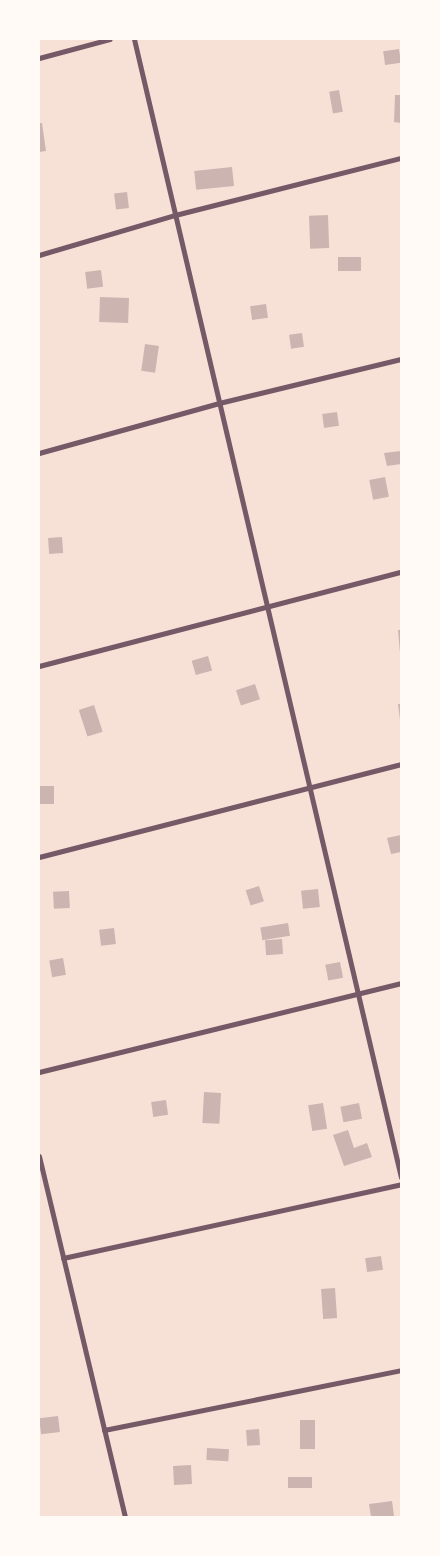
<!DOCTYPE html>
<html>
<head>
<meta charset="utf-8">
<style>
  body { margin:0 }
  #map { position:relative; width:440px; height:1556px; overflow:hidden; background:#f7e1d7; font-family:"Titillium Web",sans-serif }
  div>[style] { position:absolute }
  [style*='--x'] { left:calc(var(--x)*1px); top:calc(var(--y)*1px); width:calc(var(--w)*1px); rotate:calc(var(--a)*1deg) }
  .building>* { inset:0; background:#ccb4b1; transform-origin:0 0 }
  .minor>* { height:5px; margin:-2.5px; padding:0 2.5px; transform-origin:2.5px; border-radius:2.5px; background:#755966 }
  span { translate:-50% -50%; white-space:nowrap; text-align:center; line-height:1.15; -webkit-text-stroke:4px #fffaf5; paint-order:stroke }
  .frame { position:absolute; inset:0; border:40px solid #fffaf5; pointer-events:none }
</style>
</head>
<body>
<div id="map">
  <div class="building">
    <i style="left:399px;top:49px;width:14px;height:16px;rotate:82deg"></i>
    <i style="left:339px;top:90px;width:22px;height:10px;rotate:80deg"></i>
    <i style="clip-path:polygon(395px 95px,401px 95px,401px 123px,394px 122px)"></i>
    <i style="clip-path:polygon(39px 123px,42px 123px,46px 151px,39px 152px)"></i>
    <i style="left:232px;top:167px;width:19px;height:38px;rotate:84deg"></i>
    <i style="left:127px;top:192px;width:16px;height:13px;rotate:83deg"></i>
    <i style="left:328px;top:215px;width:33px;height:19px;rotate:88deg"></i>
    <i style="left:338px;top:257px;width:23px;height:14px"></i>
    <i style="left:101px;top:270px;width:17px;height:16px;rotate:83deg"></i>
    <i style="left:100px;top:297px;width:29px;height:25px;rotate:2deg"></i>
    <i style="left:266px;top:304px;width:14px;height:16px;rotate:82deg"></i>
    <i style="left:302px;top:333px;width:14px;height:13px;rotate:82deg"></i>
    <i style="left:145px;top:344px;width:14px;height:27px;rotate:8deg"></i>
    <i style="left:337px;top:412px;width:14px;height:15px;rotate:82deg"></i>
    <i style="clip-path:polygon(401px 451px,401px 464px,387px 466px,384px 453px)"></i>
    <i style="left:385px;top:477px;width:20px;height:16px;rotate:79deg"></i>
    <i style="left:62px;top:537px;width:16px;height:14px;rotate:86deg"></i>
    <i style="clip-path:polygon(398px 630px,401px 630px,401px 653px,400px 653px)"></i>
    <i style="left:208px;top:656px;width:15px;height:17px;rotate:74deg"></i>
    <i style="left:255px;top:684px;width:16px;height:20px;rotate:72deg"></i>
    <i style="clip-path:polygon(398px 704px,401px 704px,401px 720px,400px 720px)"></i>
    <i style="left:94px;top:705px;width:28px;height:16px;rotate:72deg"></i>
    <i style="left:39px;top:786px;width:15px;height:18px"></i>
    <i style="clip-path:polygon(401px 835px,401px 852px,391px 854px,387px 838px)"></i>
    <i style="left:259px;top:886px;width:16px;height:14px;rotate:72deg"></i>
    <i style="left:318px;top:889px;width:18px;height:17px;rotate:84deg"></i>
    <i style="left:69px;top:891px;width:17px;height:16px;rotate:87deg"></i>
    <i style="left:288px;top:923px;width:13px;height:28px;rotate:81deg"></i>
    <i style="left:114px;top:928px;width:16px;height:15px;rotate:83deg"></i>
    <i style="left:282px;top:939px;width:15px;height:17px;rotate:86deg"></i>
    <i style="left:63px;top:958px;width:17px;height:14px;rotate:80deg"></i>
    <i style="left:340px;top:962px;width:16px;height:15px;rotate:79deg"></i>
    <i style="left:204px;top:1092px;width:17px;height:31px;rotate:3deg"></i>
    <i style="left:166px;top:1100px;width:15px;height:15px;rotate:82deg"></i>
    <i style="left:323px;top:1103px;width:26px;height:15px;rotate:81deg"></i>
    <i style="left:359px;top:1103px;width:16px;height:19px;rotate:79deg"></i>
    <i style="clip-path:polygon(348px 1130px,354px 1148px,367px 1143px,372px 1157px,344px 1166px,333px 1135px)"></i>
    <i style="left:381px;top:1256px;width:14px;height:16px;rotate:82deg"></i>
    <i style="left:335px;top:1288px;width:30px;height:14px;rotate:86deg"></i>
    <i style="left:58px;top:1416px;width:16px;height:19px;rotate:83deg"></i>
    <i style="left:300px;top:1420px;width:15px;height:29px"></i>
    <i style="left:259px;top:1429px;width:16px;height:13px;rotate:86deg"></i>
    <i style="left:207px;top:1448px;width:22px;height:12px;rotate:3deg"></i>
    <i style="left:191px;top:1465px;width:19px;height:18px;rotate:87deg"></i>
    <i style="left:312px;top:1477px;width:11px;height:24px;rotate:90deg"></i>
    <i style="clip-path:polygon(392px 1501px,394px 1516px,371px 1517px,369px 1504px)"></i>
  </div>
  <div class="minor">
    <i style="--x:134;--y:39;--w:1169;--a:76.8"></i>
    <i style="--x:39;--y:58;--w:73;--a:-15"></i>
    <i style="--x:39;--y:255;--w:142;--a:-16.4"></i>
    <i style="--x:175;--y:215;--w:233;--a:-14.2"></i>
    <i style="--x:39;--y:453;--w:187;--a:-15.5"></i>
    <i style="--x:219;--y:403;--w:187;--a:-13.6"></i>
    <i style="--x:39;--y:666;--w:374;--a:-14.6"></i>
    <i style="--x:39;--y:857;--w:374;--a:-14.4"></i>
    <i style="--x:39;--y:1072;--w:373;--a:-13.8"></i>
    <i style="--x:39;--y:1156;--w:371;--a:76.6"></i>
    <i style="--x:63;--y:1258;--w:346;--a:-12.3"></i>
    <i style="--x:104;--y:1430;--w:303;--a:-11.4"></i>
  </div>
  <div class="frame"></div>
</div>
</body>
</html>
